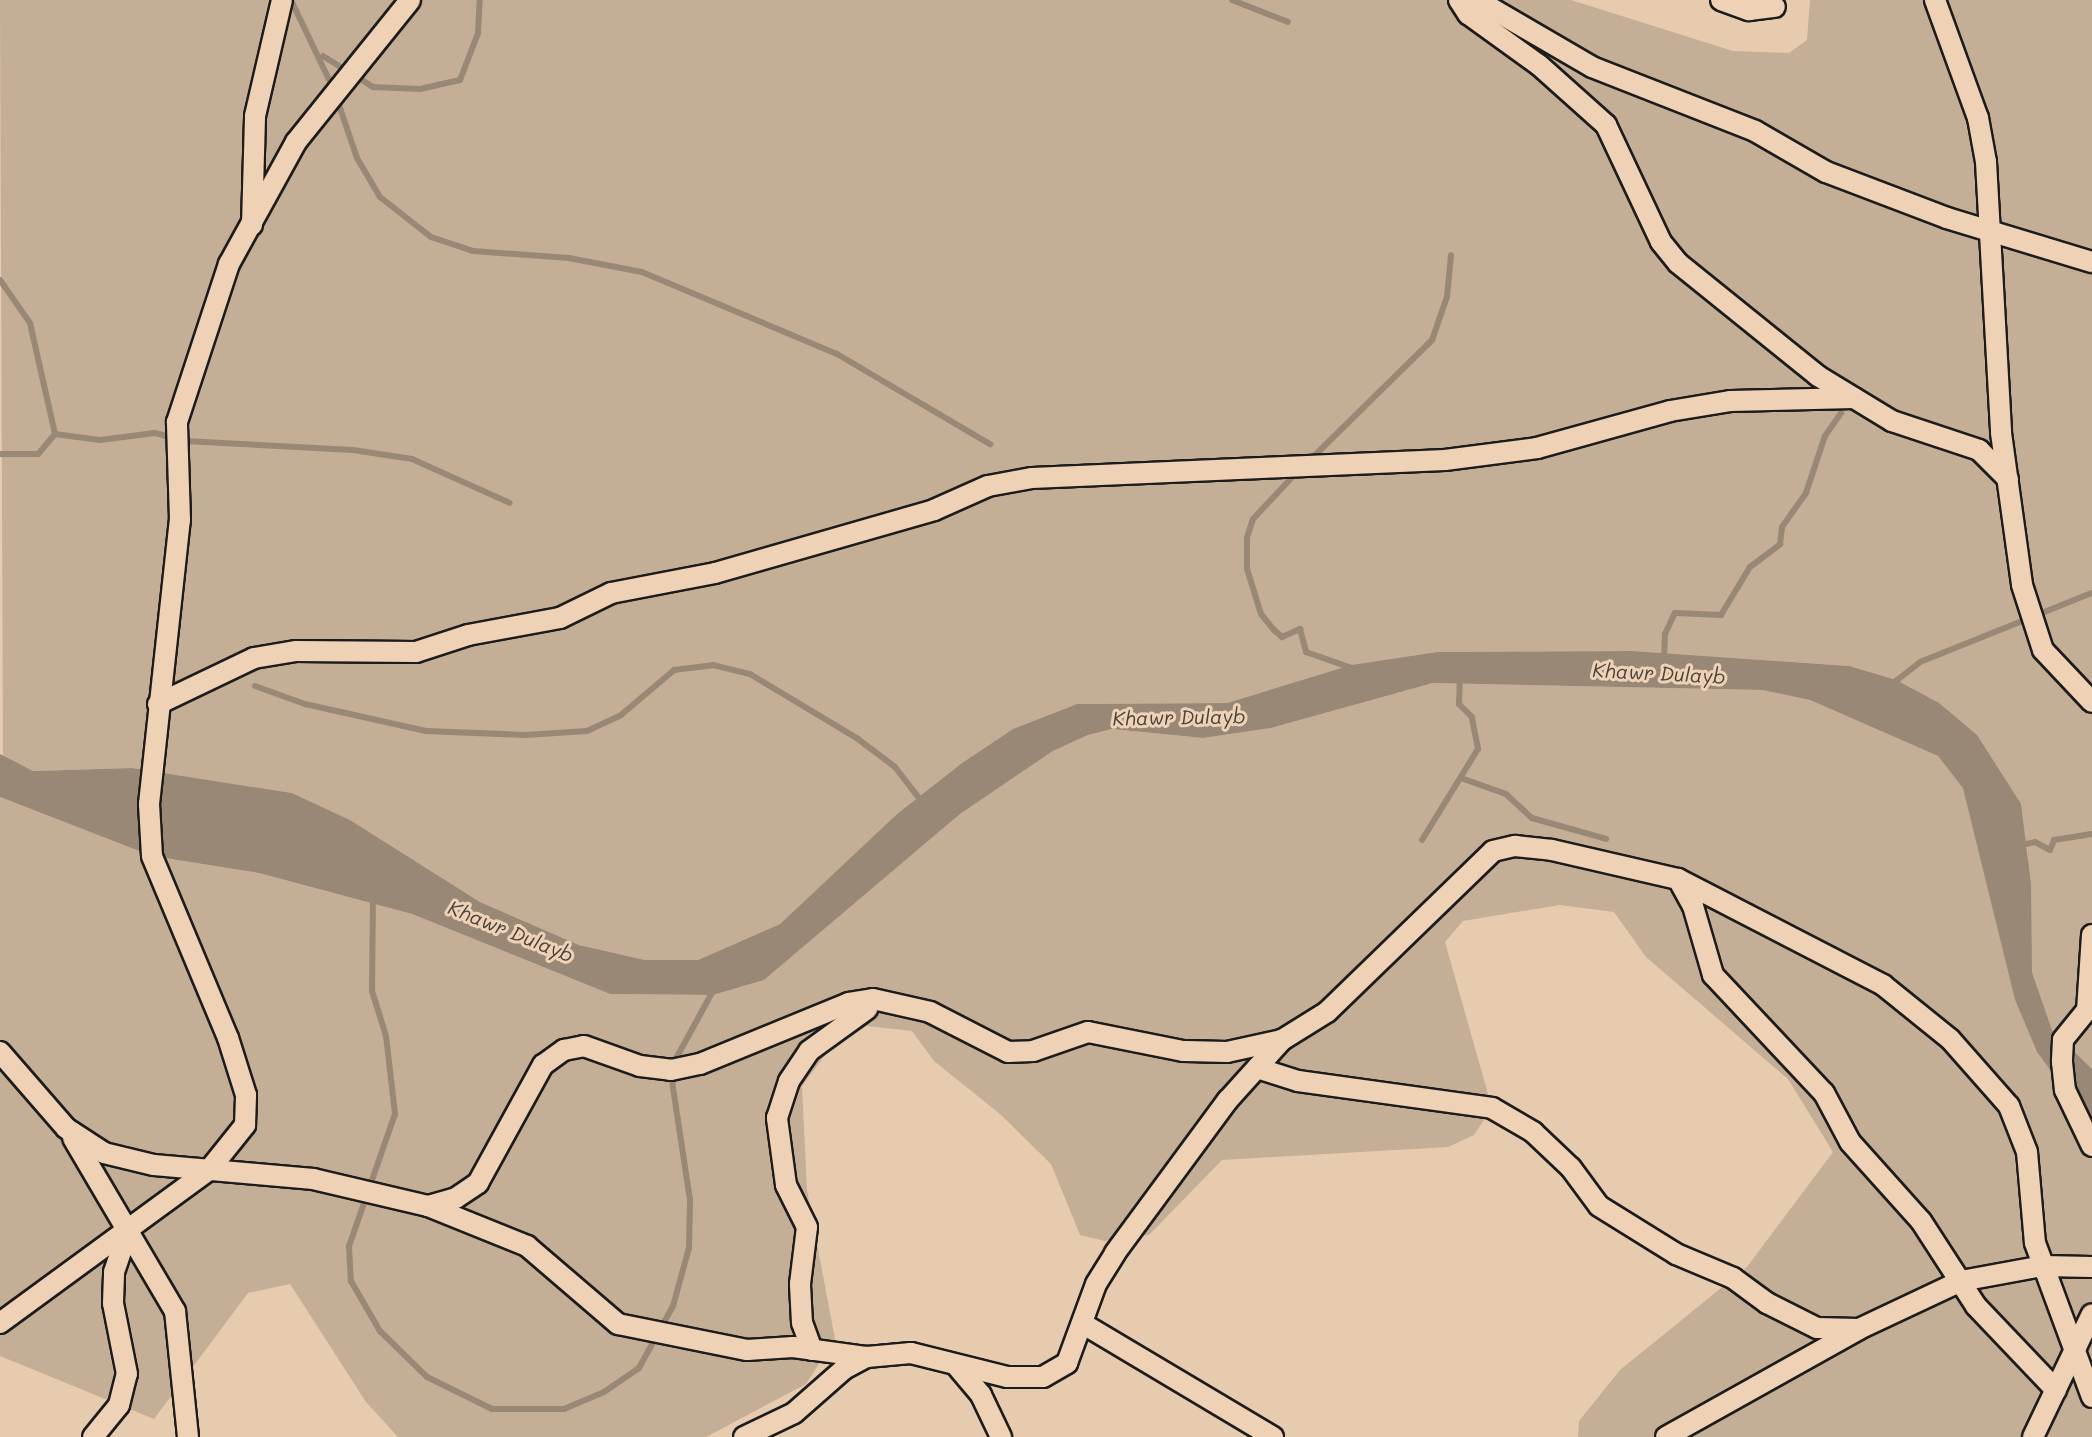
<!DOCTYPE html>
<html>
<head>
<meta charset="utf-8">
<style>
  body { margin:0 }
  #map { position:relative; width:2092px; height:1437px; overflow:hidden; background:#e7cbaf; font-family:Mali,sans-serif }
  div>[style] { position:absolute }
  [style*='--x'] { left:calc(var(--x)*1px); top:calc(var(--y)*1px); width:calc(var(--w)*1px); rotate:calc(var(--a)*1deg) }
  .green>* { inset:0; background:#c5ae96 }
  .water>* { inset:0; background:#998876 }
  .stream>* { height:6px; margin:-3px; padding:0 3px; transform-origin:3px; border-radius:3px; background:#998876 }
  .roads { filter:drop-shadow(2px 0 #1c1c1c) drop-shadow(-2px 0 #1c1c1c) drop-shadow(0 2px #1c1c1c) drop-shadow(0 -2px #1c1c1c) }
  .street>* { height:20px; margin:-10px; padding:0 10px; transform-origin:10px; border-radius:10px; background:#efd2b5 }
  span { translate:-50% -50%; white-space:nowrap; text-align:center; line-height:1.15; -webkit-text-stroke:6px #efd2b5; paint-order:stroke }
  .water-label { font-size:20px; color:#48423c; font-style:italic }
</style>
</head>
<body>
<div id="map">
  <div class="green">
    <i style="clip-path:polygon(0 0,1571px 0,1733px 51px,1789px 53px,1807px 40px,1810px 0,2092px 0,2092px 1069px,2052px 1030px,2032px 972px,2027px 844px,1849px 666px,1633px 651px,1437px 652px,1351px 665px,1227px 703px,1077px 704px,1013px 729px,962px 763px,897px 814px,780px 924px,698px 960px,645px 960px,579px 945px,480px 902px,350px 820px,292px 793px,132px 768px,33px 771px,3px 757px)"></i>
    <i style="clip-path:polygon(1433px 683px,1762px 690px,1810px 700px,1938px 756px,1964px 788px,2015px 1000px,2037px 1052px,2092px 1127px,2092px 1437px,1578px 1437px,1579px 1421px,1620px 1370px,1747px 1267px,1833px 1152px,1788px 1079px,1646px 957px,1614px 912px,1560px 905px,1463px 921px,1445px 942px,1492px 1108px,1474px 1135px,1448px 1147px,1222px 1160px,1149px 1235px,1105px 1241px,1080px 1235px,1051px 1164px,1000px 1114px,934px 1061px,912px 1031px,867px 1026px,828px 1051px,802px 1086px,807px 1190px,835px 1339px,806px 1384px,706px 1437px,398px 1437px,366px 1402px,290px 1284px,248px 1293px,154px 1419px,0 1356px,0 797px,152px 856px,259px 873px,412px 914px,610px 994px,713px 995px,764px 980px,960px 814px,1053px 751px,1088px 735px,1112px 729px,1203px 738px,1271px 728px)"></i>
  </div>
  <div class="water">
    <i style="clip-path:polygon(1633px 651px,1849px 666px,1896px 680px,1939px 703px,1977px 735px,2021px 804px,2031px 884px,2032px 972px,2052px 1030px,2092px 1069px,2092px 1127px,2037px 1052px,2015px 1000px,1963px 788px,1938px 756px,1810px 700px,1762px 690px,1433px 683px,1271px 728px,1203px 738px,1112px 729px,1088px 735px,1053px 751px,960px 814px,764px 980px,713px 995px,610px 994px,412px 914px,259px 873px,152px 856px,0 797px,0 754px,33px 771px,132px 768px,292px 793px,350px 820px,480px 902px,579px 945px,645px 960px,698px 960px,780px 924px,897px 814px,962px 763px,1013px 729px,1077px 704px,1227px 703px,1351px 665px,1437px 652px)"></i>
  </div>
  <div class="stream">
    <i style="--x:291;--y:0;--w:100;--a:64.5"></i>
    <i style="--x:1232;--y:0;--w:60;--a:21.4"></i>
    <i style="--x:323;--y:56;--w:59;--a:31.8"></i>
    <i style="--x:373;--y:87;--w:47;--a:2.4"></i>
    <i style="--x:420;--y:89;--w:41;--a:-12.7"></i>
    <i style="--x:460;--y:80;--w:50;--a:-69"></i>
    <i style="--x:478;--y:33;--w:33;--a:-87"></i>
    <i style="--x:337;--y:99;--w:62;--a:71.3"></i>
    <i style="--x:357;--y:158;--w:45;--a:59.5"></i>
    <i style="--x:380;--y:197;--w:65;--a:38.1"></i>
    <i style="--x:431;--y:237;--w:44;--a:18.4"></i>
    <i style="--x:473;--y:251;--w:96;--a:4.2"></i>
    <i style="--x:569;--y:258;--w:74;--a:10.9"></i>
    <i style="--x:642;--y:272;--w:212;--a:22.8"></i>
    <i style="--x:837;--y:354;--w:178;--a:30.5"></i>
    <i style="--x:0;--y:280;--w:52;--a:55.1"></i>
    <i style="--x:30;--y:323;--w:114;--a:77.3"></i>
    <i style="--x:55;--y:434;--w:26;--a:130"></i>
    <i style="--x:38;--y:454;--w:38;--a:180"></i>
    <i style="--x:55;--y:434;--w:45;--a:7.6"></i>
    <i style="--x:100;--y:440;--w:55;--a:-7.3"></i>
    <i style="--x:155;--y:433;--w:31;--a:15"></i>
    <i style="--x:185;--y:441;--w:168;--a:3.1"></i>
    <i style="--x:353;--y:450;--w:60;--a:8.7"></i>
    <i style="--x:412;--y:459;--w:107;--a:24.2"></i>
    <i style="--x:1309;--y:461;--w:173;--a:-44.5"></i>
    <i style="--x:1432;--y:340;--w:46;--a:-70.8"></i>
    <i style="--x:1447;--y:297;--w:42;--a:-84.6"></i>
    <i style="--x:1297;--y:472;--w:64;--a:133.1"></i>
    <i style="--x:1253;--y:519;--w:20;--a:108"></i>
    <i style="--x:1247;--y:538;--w:31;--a:90"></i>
    <i style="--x:1247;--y:569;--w:47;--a:72.7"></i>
    <i style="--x:1261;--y:614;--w:21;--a:51"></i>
    <i style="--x:1274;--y:630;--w:11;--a:41"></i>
    <i style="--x:1282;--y:637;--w:20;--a:-24"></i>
    <i style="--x:1300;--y:629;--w:24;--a:75"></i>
    <i style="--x:1306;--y:652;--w:54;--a:19.4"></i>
    <i style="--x:1664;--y:661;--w:27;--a:-88"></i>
    <i style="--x:1665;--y:634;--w:23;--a:-65"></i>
    <i style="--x:1675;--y:613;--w:46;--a:2.5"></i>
    <i style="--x:1721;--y:615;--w:56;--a:-58.9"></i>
    <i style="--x:1750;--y:567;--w:38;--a:-37"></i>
    <i style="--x:1780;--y:544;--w:17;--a:-83"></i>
    <i style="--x:1782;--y:527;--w:42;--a:-54.8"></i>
    <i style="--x:1806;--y:493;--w:60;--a:-71.6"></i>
    <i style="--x:1825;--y:436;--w:28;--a:-55"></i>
    <i style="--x:1892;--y:684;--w:36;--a:-38"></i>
    <i style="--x:1920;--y:662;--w:185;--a:-21.9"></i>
    <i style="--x:255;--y:686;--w:53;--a:19.8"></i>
    <i style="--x:305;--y:704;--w:124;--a:12.6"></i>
    <i style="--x:426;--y:731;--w:99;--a:2.3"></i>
    <i style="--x:525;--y:735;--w:62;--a:-3.7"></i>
    <i style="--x:587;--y:731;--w:38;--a:-25"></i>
    <i style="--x:621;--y:715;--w:70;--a:-40.3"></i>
    <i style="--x:674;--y:670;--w:39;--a:-7"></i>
    <i style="--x:713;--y:665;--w:38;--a:14"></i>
    <i style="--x:750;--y:674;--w:126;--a:31"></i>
    <i style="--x:858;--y:739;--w:46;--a:37.1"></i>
    <i style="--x:895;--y:767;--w:44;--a:52.4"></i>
    <i style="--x:1461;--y:778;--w:48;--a:19.6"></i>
    <i style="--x:1506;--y:794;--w:35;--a:43"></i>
    <i style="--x:1532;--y:818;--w:77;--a:15.8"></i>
    <i style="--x:1422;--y:840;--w:107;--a:-58.4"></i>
    <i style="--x:1478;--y:749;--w:33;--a:-101"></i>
    <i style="--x:1472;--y:717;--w:18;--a:-135"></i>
    <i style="--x:1459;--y:704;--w:28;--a:-88"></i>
    <i style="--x:2022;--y:845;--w:13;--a:-13"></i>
    <i style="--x:2035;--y:842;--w:17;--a:28"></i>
    <i style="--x:2050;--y:850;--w:11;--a:-68"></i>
    <i style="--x:2054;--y:840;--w:38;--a:-9"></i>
    <i style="--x:373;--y:895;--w:96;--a:90.6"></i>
    <i style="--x:372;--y:991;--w:47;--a:72.7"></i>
    <i style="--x:386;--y:1036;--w:79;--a:83.4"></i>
    <i style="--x:395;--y:1114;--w:140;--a:109.2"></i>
    <i style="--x:349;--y:1246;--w:35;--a:87"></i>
    <i style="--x:351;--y:1281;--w:58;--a:59.9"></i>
    <i style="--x:380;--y:1331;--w:66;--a:44.4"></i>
    <i style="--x:427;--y:1377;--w:72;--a:26.2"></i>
    <i style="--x:492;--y:1409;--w:72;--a:0"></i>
    <i style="--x:564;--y:1409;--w:43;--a:-23"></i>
    <i style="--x:604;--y:1392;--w:42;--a:-34.4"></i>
    <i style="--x:639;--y:1368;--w:71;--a:-61.3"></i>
    <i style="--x:673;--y:1306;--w:60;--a:-74.6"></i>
    <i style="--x:689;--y:1248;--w:48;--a:-88.8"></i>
    <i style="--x:690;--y:1200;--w:127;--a:-98.6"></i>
    <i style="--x:673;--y:1064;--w:85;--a:-61.3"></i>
  </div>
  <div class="roads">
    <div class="street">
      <i style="--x:1459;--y:0;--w:17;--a:57"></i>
      <i style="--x:1468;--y:14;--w:87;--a:35.7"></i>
      <i style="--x:1539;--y:65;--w:90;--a:41.8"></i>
      <i style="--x:1606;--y:125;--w:129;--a:64.8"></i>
      <i style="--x:1661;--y:242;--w:27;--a:51"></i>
      <i style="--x:1678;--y:263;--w:180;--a:38.9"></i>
      <i style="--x:1818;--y:376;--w:87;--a:31.3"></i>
      <i style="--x:1892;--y:421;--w:92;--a:18.4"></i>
      <i style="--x:1979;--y:450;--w:41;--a:45"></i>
      <i style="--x:1477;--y:0;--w:133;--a:30.2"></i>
      <i style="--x:1592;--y:67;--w:175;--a:21.4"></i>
      <i style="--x:1755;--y:131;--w:82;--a:30"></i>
      <i style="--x:1826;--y:172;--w:129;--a:20.8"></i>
      <i style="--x:1947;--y:218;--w:152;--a:16.9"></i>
      <i style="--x:1721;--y:0;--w:30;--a:20"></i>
      <i style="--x:1749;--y:10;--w:26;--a:-7"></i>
      <i style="--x:1935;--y:0;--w:126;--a:70"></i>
      <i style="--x:1978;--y:118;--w:45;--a:79.7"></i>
      <i style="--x:1986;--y:162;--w:271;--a:86.8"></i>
      <i style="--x:2001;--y:433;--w:153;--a:82.1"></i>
      <i style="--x:2022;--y:585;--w:68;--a:72.1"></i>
      <i style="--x:2043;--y:650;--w:71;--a:46.7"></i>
      <i style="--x:252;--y:225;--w:109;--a:-88.4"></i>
      <i style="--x:255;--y:116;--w:119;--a:-76.9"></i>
      <i style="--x:158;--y:704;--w:106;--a:-25.6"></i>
      <i style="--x:254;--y:658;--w:43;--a:-9.5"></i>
      <i style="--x:296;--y:651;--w:120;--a:0.5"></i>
      <i style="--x:416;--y:652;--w:55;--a:-18.1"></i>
      <i style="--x:468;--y:635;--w:94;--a:-10.5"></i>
      <i style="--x:560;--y:618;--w:57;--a:-26.1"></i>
      <i style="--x:611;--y:593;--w:106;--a:-10.9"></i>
      <i style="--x:715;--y:573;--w:228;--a:-16"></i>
      <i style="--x:934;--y:510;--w:59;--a:-24"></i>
      <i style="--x:988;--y:486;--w:45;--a:-10.3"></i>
      <i style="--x:1032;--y:478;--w:413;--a:-2.5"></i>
      <i style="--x:1445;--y:460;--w:93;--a:-7.4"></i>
      <i style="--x:1537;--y:448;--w:138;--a:-15.5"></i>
      <i style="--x:1670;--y:411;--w:62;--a:-9.3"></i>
      <i style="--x:1731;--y:401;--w:123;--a:-1.4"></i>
      <i style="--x:1678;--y:879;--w:31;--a:61"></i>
      <i style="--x:1693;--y:906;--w:72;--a:73.8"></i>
      <i style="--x:1713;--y:975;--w:162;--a:46.8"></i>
      <i style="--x:1824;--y:1093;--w:55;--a:62"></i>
      <i style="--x:1850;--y:1142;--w:106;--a:48.1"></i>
      <i style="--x:1921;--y:1221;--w:101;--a:57.1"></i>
      <i style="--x:1976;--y:1306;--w:116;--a:46.4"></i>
      <i style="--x:2092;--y:935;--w:75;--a:93.8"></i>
      <i style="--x:2087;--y:1010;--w:38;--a:129"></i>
      <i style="--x:2063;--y:1040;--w:22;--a:93"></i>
      <i style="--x:2062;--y:1062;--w:28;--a:84"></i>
      <i style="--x:2065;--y:1090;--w:62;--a:64.3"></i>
      <i style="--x:0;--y:1052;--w:101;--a:49"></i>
      <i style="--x:66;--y:1128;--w:45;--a:33.3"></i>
      <i style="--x:104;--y:1153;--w:51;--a:13.5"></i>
      <i style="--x:154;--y:1165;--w:160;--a:5"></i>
      <i style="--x:313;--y:1179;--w:118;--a:13.2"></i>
      <i style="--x:428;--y:1206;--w:29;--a:-16"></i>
      <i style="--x:456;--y:1198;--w:27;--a:-34"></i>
      <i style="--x:478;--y:1183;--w:135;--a:-61.2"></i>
      <i style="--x:543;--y:1065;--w:26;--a:-36"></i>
      <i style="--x:564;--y:1050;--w:20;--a:-11"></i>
      <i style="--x:584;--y:1046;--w:59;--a:19.7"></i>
      <i style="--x:640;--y:1066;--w:31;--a:7"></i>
      <i style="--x:671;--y:1070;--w:30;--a:-12"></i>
      <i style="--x:700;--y:1064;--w:161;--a:-22.3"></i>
      <i style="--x:849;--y:1003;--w:24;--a:-9"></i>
      <i style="--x:873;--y:999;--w:58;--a:12.8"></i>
      <i style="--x:930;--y:1012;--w:88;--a:27.1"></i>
      <i style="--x:1008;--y:1052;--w:25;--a:-2"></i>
      <i style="--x:1033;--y:1051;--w:58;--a:-19.1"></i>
      <i style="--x:1088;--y:1032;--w:97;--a:11.3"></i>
      <i style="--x:1183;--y:1051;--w:44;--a:1.3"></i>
      <i style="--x:1227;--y:1052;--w:56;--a:-12.3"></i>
      <i style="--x:1282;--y:1040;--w:53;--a:-31.9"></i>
      <i style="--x:1327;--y:1012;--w:231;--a:-44.1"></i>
      <i style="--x:1493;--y:851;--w:23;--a:-13"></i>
      <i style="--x:1515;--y:846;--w:37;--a:6"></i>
      <i style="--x:1552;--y:850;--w:129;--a:13"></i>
      <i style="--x:1678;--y:879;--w:231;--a:27.3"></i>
      <i style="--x:1883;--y:985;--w:86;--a:38.9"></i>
      <i style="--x:1950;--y:1039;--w:89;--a:48.6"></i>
      <i style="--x:2009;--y:1106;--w:49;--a:68.6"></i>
      <i style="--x:2027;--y:1152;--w:91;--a:85"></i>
      <i style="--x:2035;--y:1243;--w:164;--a:69.7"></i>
      <i style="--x:1257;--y:1068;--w:43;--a:17.6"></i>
      <i style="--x:1298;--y:1081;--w:196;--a:7.9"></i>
      <i style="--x:1492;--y:1108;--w:48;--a:30.3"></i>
      <i style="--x:1533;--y:1132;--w:52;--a:43.5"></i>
      <i style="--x:1571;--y:1168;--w:47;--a:53.6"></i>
      <i style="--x:1599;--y:1206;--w:91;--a:31.9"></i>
      <i style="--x:1676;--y:1254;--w:62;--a:22.8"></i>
      <i style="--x:1733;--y:1278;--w:42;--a:36.3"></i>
      <i style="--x:1767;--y:1303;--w:56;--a:26.6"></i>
      <i style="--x:1817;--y:1328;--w:42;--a:1.4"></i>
      <i style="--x:73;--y:1138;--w:201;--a:59.5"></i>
      <i style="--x:175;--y:1311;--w:127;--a:84.1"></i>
      <i style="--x:428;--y:1206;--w:107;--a:22"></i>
      <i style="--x:527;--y:1246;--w:120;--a:40.6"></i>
      <i style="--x:618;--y:1324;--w:132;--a:11.4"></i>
      <i style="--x:747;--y:1350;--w:46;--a:-3.7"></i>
      <i style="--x:793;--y:1347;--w:75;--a:7.7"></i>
      <i style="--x:867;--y:1357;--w:44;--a:-5.2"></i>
      <i style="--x:911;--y:1353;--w:99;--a:14"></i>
      <i style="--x:1007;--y:1377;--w:36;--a:0"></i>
      <i style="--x:1043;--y:1377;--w:28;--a:-30"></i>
      <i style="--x:1067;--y:1363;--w:84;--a:-69.8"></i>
      <i style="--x:1096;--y:1284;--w:36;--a:-58"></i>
      <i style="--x:1115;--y:1253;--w:190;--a:-53.6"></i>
      <i style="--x:1228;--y:1100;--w:81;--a:-48"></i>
      <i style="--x:0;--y:1323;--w:259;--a:-36.2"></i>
      <i style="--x:209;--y:1170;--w:58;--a:-51.3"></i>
      <i style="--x:245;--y:1125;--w:30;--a:-88"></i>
      <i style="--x:246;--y:1095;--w:60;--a:-107.5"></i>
      <i style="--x:228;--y:1038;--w:197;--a:-112.7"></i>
      <i style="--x:152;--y:856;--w:52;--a:-93.3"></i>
      <i style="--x:149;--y:804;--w:286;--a:-83.8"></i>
      <i style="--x:180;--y:520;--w:98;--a:-91.8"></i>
      <i style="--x:177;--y:422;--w:166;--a:-71.8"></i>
      <i style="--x:229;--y:264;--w:139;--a:-61.2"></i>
      <i style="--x:296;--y:142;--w:182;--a:-51.2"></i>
      <i style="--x:1085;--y:1325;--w:219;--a:30.8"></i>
      <i style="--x:812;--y:1350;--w:29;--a:-110"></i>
      <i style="--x:802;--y:1323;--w:39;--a:-93"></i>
      <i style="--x:800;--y:1284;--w:57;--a:-83"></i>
      <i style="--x:807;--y:1227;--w:47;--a:-116.6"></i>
      <i style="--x:786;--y:1185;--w:68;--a:-97.7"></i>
      <i style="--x:777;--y:1118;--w:39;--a:-72"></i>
      <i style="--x:789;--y:1081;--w:36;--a:-56"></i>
      <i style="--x:809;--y:1051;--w:72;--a:-35.9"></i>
      <i style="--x:956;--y:1365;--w:39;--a:50"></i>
      <i style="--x:981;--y:1395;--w:47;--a:64.5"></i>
      <i style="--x:93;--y:1437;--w:41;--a:-50.9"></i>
      <i style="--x:119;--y:1405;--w:32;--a:-76"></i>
      <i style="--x:127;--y:1374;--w:72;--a:-101.2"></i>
      <i style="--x:113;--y:1303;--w:31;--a:-88"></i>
      <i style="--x:114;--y:1272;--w:46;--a:-71.2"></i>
      <i style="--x:744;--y:1437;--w:55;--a:-25.6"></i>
      <i style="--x:794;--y:1413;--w:67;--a:-41.3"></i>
      <i style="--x:844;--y:1369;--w:26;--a:-28"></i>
      <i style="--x:1666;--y:1437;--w:221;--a:-29.2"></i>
      <i style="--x:1859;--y:1329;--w:113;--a:-25.2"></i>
      <i style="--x:1961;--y:1281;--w:83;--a:-10.4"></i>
      <i style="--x:2043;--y:1266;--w:49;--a:1.2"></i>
      <i style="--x:2033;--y:1437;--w:136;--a:-64.4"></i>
    </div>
  </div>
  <div class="water-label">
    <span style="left:1659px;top:673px;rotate:3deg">Khawr Dulayb</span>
    <span style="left:1179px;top:717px;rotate:-1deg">Khawr Dulayb</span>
    <span style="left:511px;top:931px;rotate:22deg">Khawr Dulayb</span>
  </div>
</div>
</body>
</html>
